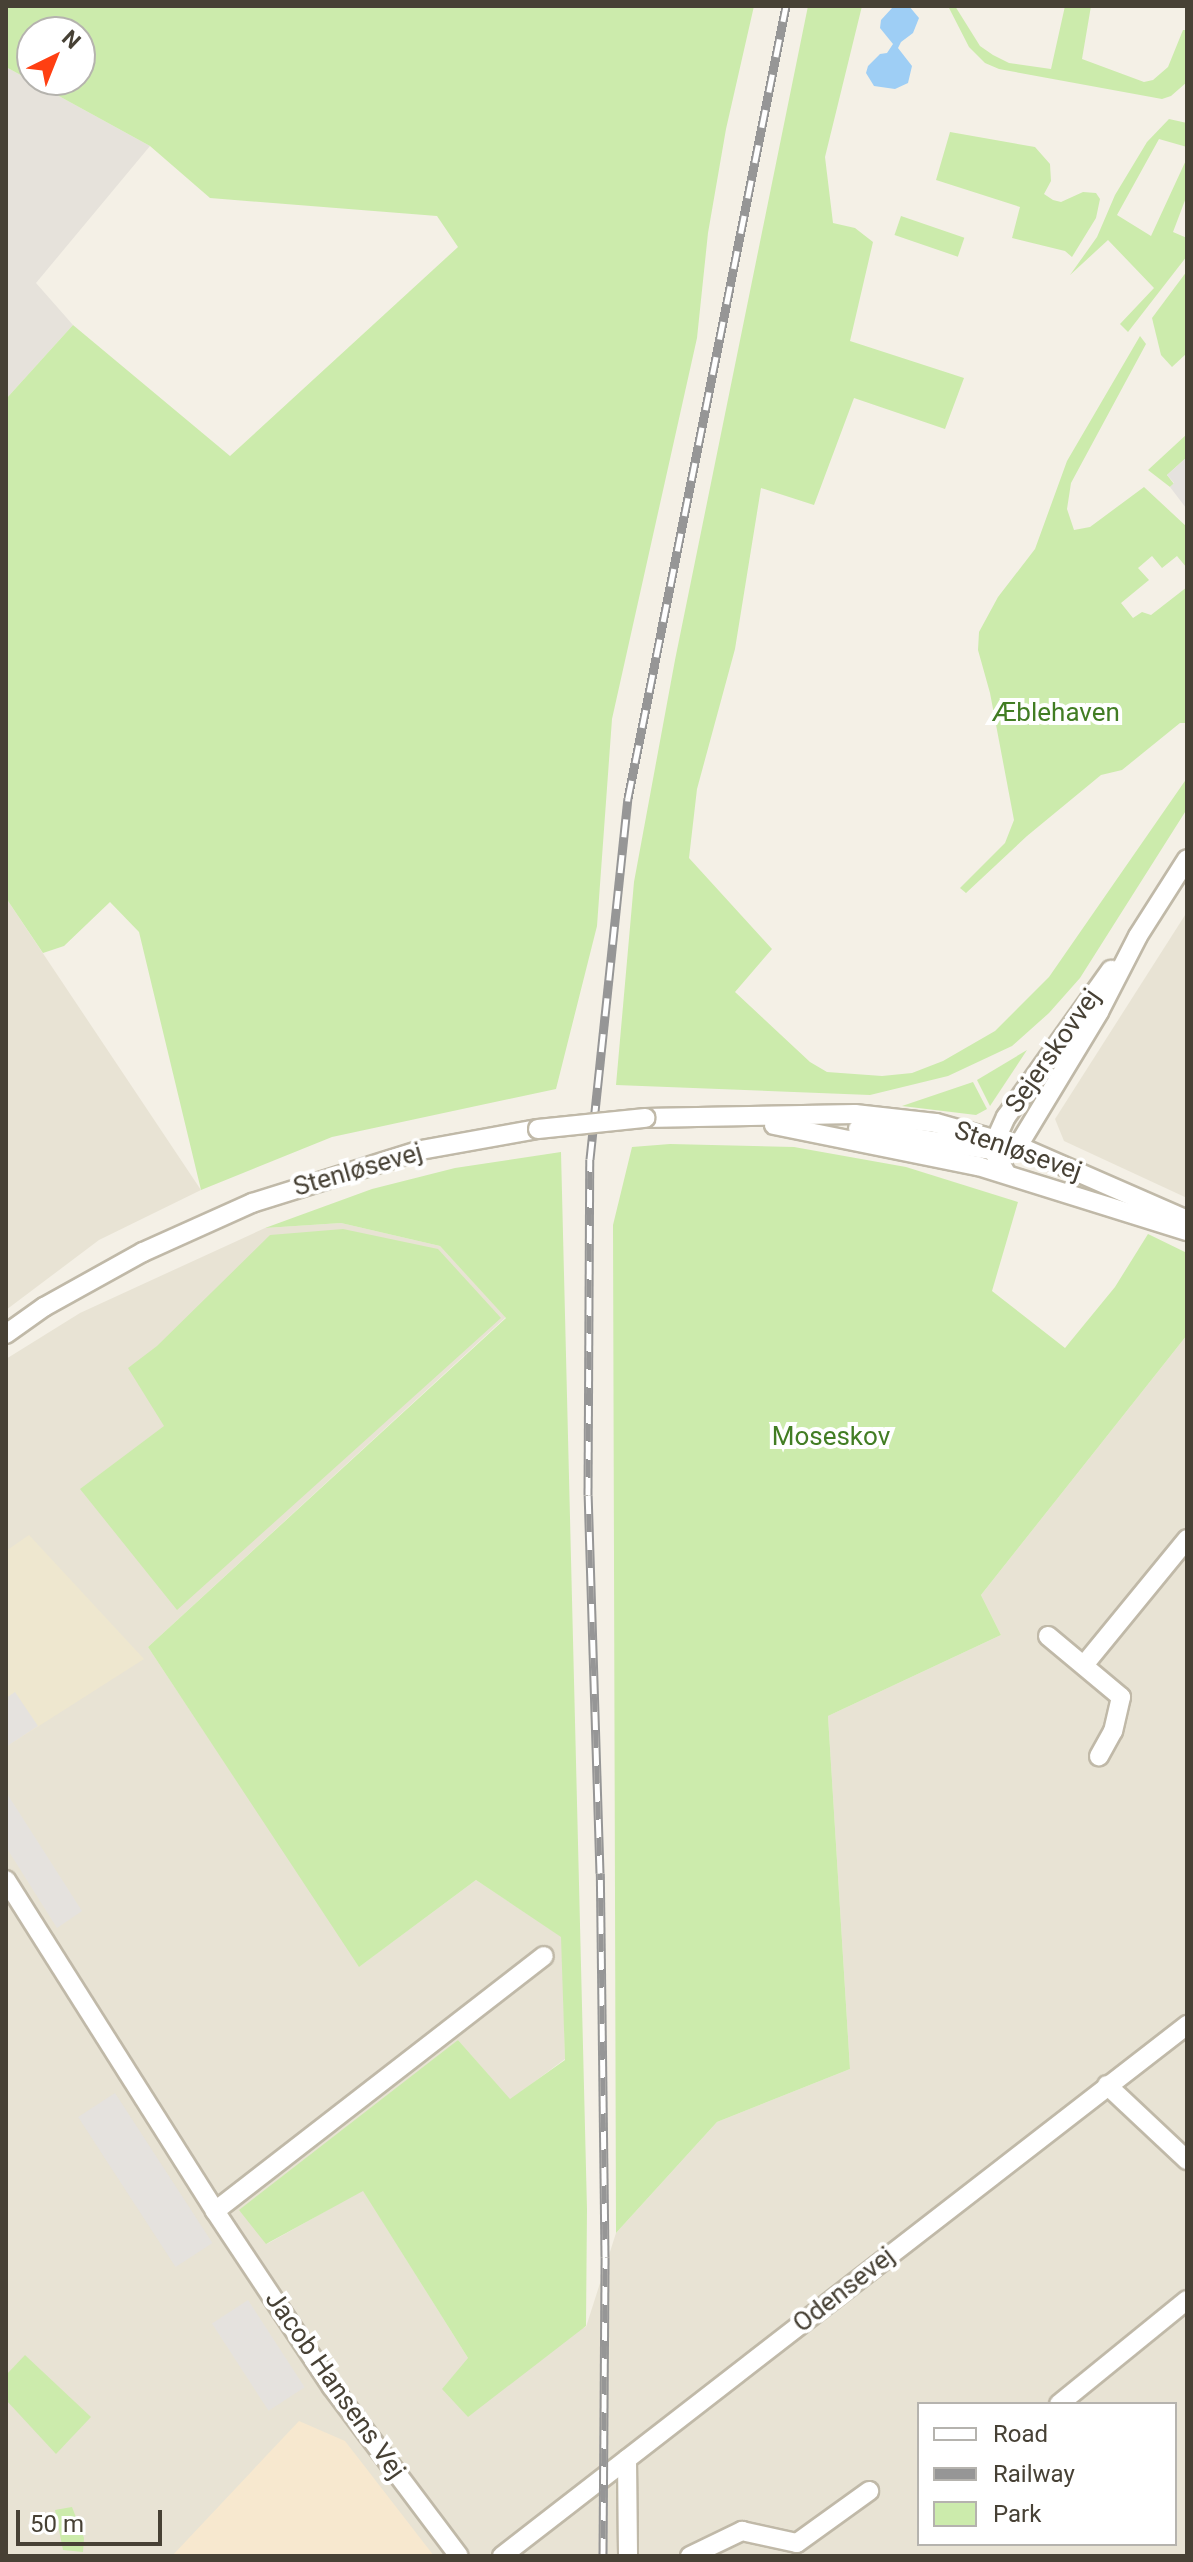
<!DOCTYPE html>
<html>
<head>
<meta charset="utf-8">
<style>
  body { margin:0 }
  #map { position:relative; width:1193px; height:2562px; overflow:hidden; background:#f4f0e6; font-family:Roboto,sans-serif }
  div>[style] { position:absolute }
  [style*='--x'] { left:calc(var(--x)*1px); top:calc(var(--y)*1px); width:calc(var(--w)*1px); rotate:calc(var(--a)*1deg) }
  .residential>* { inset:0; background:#e8e3d4 }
  .commercial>* { inset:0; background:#f7e8cf }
  .industrial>* { inset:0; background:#e6e2db }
  .education>* { inset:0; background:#eee7cf }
  .green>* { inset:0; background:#ccebac; transform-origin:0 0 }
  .parking>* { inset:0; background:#e5e2de; transform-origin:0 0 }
  .water>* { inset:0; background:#9ecef5 }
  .roads { filter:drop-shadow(2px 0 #c0b9a8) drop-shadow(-2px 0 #c0b9a8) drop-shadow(0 2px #c0b9a8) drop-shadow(0 -2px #c0b9a8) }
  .minor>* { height:18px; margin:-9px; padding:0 9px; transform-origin:9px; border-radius:9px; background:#fff }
  .rail>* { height:9px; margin-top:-4.5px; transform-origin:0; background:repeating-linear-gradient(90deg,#fff 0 18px,#969696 0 36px); box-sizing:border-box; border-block:2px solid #969696 }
  .bridges { filter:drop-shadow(2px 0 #c0b9a8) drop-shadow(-2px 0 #c0b9a8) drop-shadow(0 2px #c0b9a8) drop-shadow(0 -2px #c0b9a8) }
  .minor-bridge>* { height:18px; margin:-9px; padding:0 9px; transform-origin:9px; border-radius:9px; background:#fff }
  span { translate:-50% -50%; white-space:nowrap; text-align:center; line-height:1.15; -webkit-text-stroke:8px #fff; paint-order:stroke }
  .park-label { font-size:26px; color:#427d24 }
  .street-label { font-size:26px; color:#474135 }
  .frame { position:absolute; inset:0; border:8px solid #474135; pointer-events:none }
  .legend { position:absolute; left:917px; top:2402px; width:260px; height:144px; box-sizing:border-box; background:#fff; border:2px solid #b5b3ae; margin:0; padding:10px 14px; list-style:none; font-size:24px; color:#474135 }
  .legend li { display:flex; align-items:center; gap:16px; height:40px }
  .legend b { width:40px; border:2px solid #b5b3ae }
  .north { position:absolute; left:16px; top:16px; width:80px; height:80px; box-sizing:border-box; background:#fff; border:2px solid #b5b3ae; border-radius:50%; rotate:43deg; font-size:22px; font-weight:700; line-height:32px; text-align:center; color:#474135 }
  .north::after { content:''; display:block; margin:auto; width:28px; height:36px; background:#ff3f12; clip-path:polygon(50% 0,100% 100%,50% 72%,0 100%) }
  .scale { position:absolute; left:16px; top:2510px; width:146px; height:36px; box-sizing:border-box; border:4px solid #474135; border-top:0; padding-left:10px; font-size:24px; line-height:28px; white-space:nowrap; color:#474135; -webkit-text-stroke:6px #fff; paint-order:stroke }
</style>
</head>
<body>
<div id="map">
  <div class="residential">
    <i style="clip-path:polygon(6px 898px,201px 1190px,99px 1240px,6px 1310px)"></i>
    <i style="clip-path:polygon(1187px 912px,1187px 1198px,1064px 1141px,1055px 1119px)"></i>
    <i style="clip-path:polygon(evenodd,341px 1223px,440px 1246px,506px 1317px,148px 1647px,360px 1966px,476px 1880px,562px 1937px,565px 2059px,510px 2100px,458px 2040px,267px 2244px,363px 2190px,468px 2358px,586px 2327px,616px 2233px,717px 2122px,850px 2069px,828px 1716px,1001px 1635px,981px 1595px,1187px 1335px,1187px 2556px,6px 2556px,6px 1359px,80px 1313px,265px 1228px,341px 1223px,919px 2404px,1175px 2404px,1175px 2544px,919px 2544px,919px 2404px)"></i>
  </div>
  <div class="commercial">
    <i style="clip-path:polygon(299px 2421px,345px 2441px,434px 2556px,172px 2556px)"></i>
  </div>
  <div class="industrial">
    <i style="clip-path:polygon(6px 67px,150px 146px,36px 283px,73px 325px,6px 399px)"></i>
  </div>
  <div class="education">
    <i style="clip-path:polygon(29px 1535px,144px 1659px,6px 1747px,6px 1551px)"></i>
  </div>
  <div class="green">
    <i style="clip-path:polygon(evenodd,6px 6px,754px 6px,726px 129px,708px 233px,697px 338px,612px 719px,597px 926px,556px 1089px,332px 1137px,201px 1190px,139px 932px,110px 902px,64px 946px,43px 953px,6px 898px,6px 399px,73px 325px,230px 456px,458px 247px,437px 216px,210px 198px,150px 146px,6px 67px,6px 6px,32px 32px,80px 32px,80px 80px,32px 80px,32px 32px)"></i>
    <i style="clip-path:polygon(808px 6px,862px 6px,825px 157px,833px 223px,855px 228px,873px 242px,850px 341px,964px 378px,945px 429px,854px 398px,814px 505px,761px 488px,735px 649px,697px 789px,689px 858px,772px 949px,735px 992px,810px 1062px,827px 1072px,882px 1076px,912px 1073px,943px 1061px,995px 1031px,1049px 977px,1187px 778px,1187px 809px,1080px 978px,1049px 1013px,1012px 1046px,948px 1076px,870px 1095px,616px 1085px,634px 882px,675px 660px)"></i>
    <i style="clip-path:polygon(948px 6px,955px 6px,980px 46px,993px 55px,1009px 63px,1051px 69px,1065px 6px,1091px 6px,1082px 59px,1144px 82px,1153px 80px,1168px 67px,1183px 30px,1187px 30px,1187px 82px,1171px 96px,1162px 99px,999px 69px,985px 63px,969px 47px)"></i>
    <i style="clip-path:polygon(1169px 119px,1187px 123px,1187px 147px,1159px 139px,1117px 215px,1151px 236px,1187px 158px,1187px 195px,1173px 232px,1187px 238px,1187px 256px,1128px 332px,1120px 324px,1154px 288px,1108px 240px,1070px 275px,1097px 237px,1115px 195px,1147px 142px)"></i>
    <i style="clip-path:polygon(950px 132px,1035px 147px,1050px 164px,1051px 181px,1044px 194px,1053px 200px,1061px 202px,1083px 192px,1096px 193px,1100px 199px,1096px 218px,1072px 257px,1065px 251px,1012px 238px,1020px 207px,936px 180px)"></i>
    <i style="left:901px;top:216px;width:67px;height:20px;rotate:19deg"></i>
    <i style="clip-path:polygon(1187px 271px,1187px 353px,1172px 367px,1161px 355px,1152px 318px)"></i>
    <i style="clip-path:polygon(1140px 336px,1146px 344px,1071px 483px,1067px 509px,1074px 530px,1090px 527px,1144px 487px,1187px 527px,1187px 568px,1177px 556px,1162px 568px,1152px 556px,1138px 568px,1149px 580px,1121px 603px,1133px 618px,1142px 612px,1151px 615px,1187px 587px,1187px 723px,1180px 723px,1122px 770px,1101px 775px,1027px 836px,966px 893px,960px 888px,1005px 843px,1014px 820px,990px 693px,978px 650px,979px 632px,998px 597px,1035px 549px,1067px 461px)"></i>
    <i style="clip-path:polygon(1187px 434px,1187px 457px,1167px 475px,1174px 484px,1170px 487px,1148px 470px)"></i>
    <i style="clip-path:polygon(1027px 1050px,992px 1103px,990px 1106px,977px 1080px)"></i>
    <i style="clip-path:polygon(973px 1082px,987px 1109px,976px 1115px,902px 1106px)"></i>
    <i style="clip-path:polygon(670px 1144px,794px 1147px,906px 1167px,1018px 1202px,992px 1291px,1065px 1348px,1115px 1287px,1148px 1234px,1187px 1253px,1187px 1335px,981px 1595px,1001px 1635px,828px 1716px,850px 2069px,717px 2122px,616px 2233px,613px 1225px,632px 1147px)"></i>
    <i style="clip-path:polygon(561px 1152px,587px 2209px,586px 2326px,468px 2417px,442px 2389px,468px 2358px,363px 2191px,266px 2244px,239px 2210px,458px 2040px,510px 2099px,565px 2060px,561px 1937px,476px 1880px,359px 1967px,148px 1647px,506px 1318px,440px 1246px,341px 1223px,265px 1228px,372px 1189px,455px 1168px)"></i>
    <i style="clip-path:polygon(343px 1229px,438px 1249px,501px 1318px,177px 1610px,80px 1489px,164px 1426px,128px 1368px,157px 1346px,270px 1235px)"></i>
    <i style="clip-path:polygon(25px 2355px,91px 2417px,56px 2454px,6px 2400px,6px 2375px)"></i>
    <i style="clip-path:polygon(72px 2507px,84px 2538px,83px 2552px,63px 2550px,55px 2510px)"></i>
  </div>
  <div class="parking">
    <i style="clip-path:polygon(1187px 457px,1187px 508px,1186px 508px,1170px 487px,1174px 483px,1167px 475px)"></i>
    <i style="clip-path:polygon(15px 1692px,38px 1726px,6px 1747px,6px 1698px)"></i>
    <i style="clip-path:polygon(6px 1792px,82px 1911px,57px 1928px,6px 1847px)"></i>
    <i style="left:115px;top:2093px;width:179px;height:44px;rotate:57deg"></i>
    <i style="left:248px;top:2300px;width:104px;height:43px;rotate:57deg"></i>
  </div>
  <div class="water">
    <i style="clip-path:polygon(909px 6px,919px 18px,913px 33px,901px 42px,898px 48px,912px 66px,908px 83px,895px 89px,874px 86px,866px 73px,868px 66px,880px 54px,887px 53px,893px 44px,880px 28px,881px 20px,892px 8px)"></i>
  </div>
  <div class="roads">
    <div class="minor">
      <i style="--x:645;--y:1118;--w:210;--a:-1.1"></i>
      <i style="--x:855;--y:1114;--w:81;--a:6.3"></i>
      <i style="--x:936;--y:1123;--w:85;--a:15.7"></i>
      <i style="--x:1018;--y:1146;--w:184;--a:23.6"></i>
      <i style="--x:774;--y:1125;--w:208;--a:11.4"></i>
      <i style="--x:978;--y:1166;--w:219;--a:17.3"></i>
      <i style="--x:858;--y:1129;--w:147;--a:9"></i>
      <i style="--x:1018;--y:1146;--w:157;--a:-58.8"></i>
      <i style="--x:1099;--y:1012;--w:85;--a:-62.8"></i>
      <i style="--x:1138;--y:936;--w:91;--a:-57.5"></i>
      <i style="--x:1006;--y:1173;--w:24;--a:-120"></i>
      <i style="--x:994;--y:1152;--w:13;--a:-81"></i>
      <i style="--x:996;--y:1139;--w:24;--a:-66"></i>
      <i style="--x:1006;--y:1117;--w:181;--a:-54.5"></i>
      <i style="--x:6;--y:1334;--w:47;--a:-35.4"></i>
      <i style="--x:44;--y:1307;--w:113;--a:-29.1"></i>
      <i style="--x:143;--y:1252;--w:120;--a:-24.2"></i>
      <i style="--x:252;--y:1203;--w:177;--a:-17.4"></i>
      <i style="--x:421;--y:1150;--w:119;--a:-10.2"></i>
      <i style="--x:1048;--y:1636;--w:95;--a:39.9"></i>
      <i style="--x:1121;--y:1697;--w:35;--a:103"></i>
      <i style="--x:1113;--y:1731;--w:29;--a:119"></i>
      <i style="--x:1084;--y:1665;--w:163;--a:-50.7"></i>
      <i style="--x:6;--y:1880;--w:391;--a:57.7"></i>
      <i style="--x:215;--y:2211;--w:211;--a:56.4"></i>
      <i style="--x:332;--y:2387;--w:211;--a:53.1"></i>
      <i style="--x:1107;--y:2085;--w:110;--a:43.2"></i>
      <i style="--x:215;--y:2211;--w:416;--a:-37.8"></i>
      <i style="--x:1059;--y:2404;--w:165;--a:-39.1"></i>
      <i style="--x:627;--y:2459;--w:97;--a:89.4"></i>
      <i style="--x:502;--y:2556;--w:867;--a:-37.78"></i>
      <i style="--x:690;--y:2556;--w:58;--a:-25.7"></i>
      <i style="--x:742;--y:2531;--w:56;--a:12.3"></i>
      <i style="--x:797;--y:2543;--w:89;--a:-35.8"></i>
    </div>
  </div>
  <div class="rail">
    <i style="--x:603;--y:2556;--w:299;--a:-89.6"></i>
    <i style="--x:605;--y:2257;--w:384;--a:-90.7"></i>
    <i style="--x:600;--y:1873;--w:378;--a:-91.8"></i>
    <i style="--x:588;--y:1495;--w:336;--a:-89.7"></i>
    <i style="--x:590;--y:1159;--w:363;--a:-84"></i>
    <i style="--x:628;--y:798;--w:808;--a:-78.72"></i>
  </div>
  <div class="bridges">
    <div class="minor-bridge">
      <i style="--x:538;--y:1129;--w:108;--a:-5.9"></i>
    </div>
  </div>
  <div class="park-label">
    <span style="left:1056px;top:713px">Æblehaven</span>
    <span style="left:831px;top:1437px">Moseskov</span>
  </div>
  <div class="street-label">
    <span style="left:1053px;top:1051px;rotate:-55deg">Sejerskovvej</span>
    <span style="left:1018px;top:1151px;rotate:19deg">Stenløsevej</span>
    <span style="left:358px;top:1170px;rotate:-16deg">Stenløsevej</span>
    <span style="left:844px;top:2290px;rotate:-38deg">Odensevej</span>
    <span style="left:335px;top:2385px;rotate:55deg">Jacob Hansens Vej</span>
  </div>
  <div class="frame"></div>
  <ul class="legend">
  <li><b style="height:10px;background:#fff"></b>Road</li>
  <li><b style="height:10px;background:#969696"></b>Railway</li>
  <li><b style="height:22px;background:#ccebac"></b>Park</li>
  </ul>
  <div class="north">N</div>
  <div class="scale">50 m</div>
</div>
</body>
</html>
